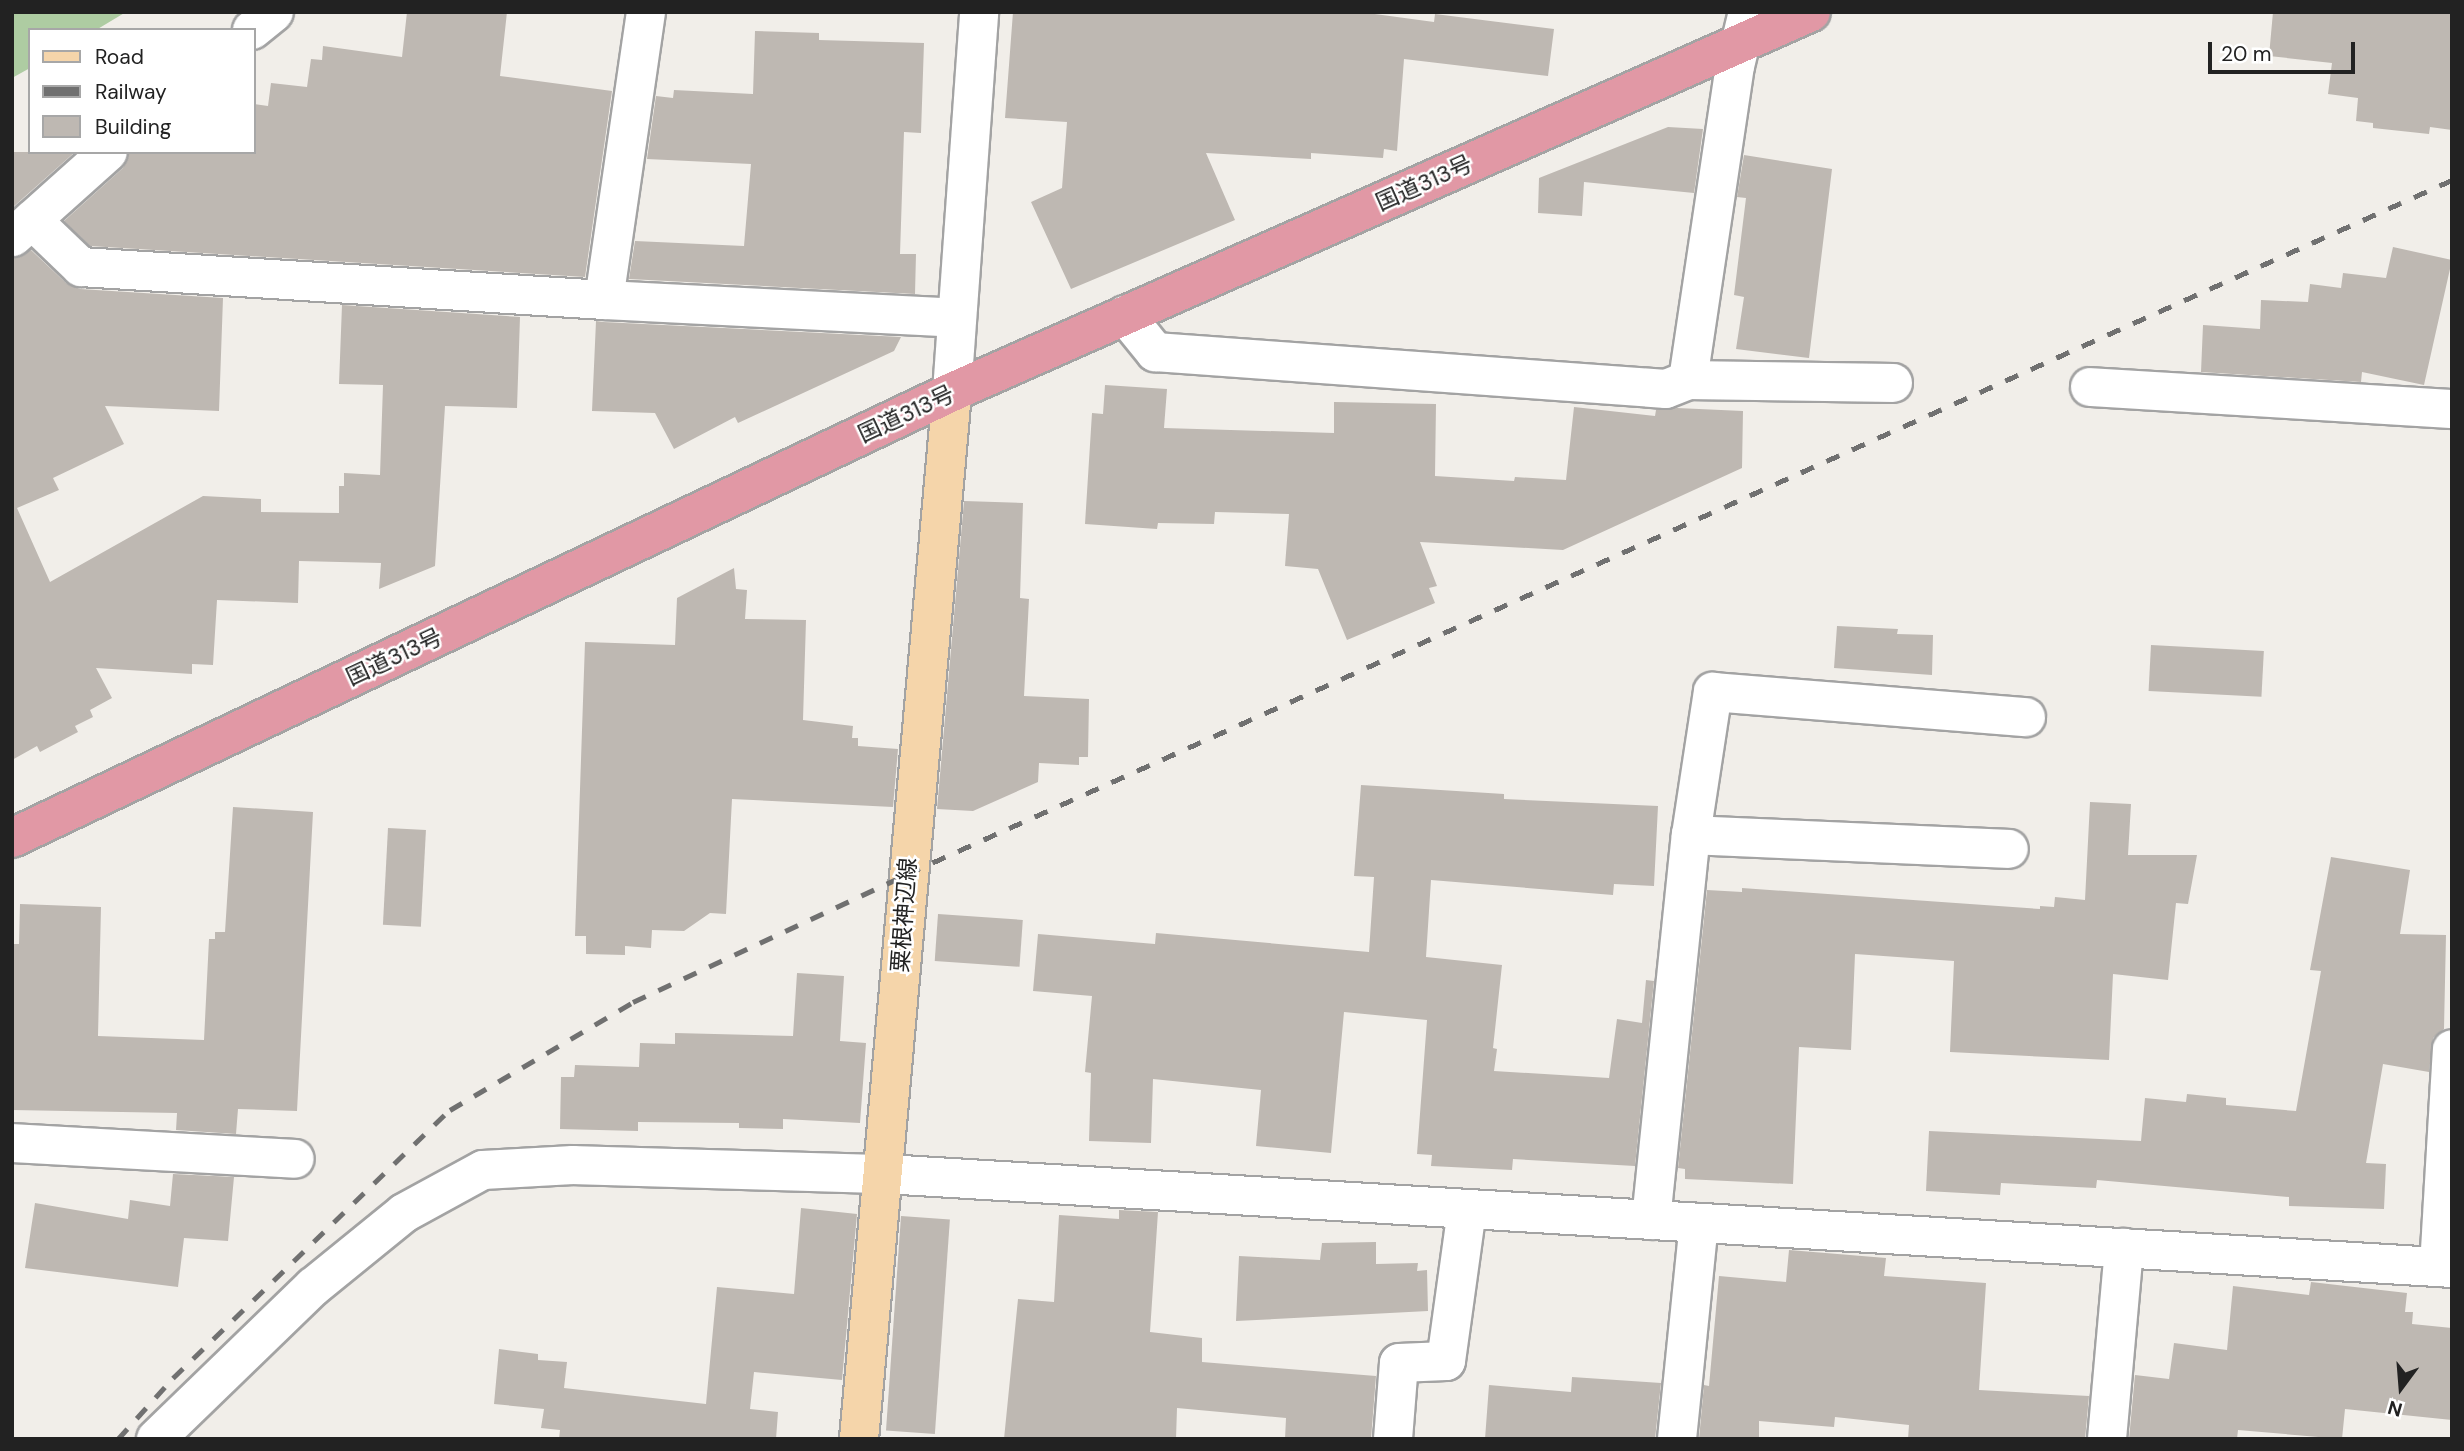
<!DOCTYPE html>
<html>
<head>
<meta charset="utf-8">
<style>
  body { margin:0 }
  #map { position:relative; width:2464px; height:1451px; overflow:hidden; background:#f1eee9; font-family:"DM Sans","Noto Sans JP",sans-serif }
  div>[style] { position:absolute }
  [style*='--x'] { left:calc(var(--x)*1px); top:calc(var(--y)*1px); width:calc(var(--w)*1px); rotate:calc(var(--a)*1deg) }
  .forest>* { inset:0; background:#aecca2 }
  .building>* { inset:0; background:#beb8b2; transform-origin:0 0 }
  .roads { filter:drop-shadow(2px 0 #a3a3a3) drop-shadow(-2px 0 #a3a3a3) drop-shadow(0 2px #a3a3a3) drop-shadow(0 -2px #a3a3a3) }
  .minor>* { height:38px; margin:-19px; padding:0 19px; transform-origin:19px; border-radius:19px; background:#fff }
  .major>* { height:38px; margin:-19px; padding:0 19px; transform-origin:19px; border-radius:19px; background:#f5d5aa }
  .highway>* { height:38px; margin:-19px; padding:0 19px; transform-origin:19px; border-radius:19px; background:#e198a5 }
  .rail>* { height:5px; margin-top:-2.5px; transform-origin:0; background:repeating-linear-gradient(90deg,#707070 0 14px,transparent 0 28px) }
  span { translate:-50% -50%; white-space:nowrap; text-align:center; line-height:1.15; -webkit-text-stroke:5px #fff; paint-order:stroke }
  .street-label { font-size:23px; color:#222 }
  .frame { position:absolute; inset:0; border:14px solid #222; pointer-events:none }
  .legend { position:absolute; left:28px; top:28px; width:228px; height:126px; box-sizing:border-box; background:#fff; border:2px solid #a7a7a7; margin:0; padding:9px 12px; list-style:none; font-size:21px; color:#222 }
  .legend li { display:flex; align-items:center; gap:14px; height:35px }
  .legend b { width:35px; border:2px solid #a7a7a7 }
  .north { position:absolute; left:2366px; top:1353px; width:70px; height:70px; -webkit-text-stroke:5px #fff; paint-order:stroke; rotate:196deg; font-size:19px; font-weight:700; line-height:28px; text-align:center; color:#222 }
  .north::after { content:''; display:block; margin:auto; width:24px; height:32px; background:#222; clip-path:polygon(50% 0,100% 100%,50% 72%,0 100%) }
  .scale { position:absolute; left:2208px; top:42px; width:147px; height:32px; box-sizing:border-box; border:4px solid #222; border-top:0; padding-left:9px; font-size:21px; line-height:24px; white-space:nowrap; color:#222; -webkit-text-stroke:5px #fff; paint-order:stroke }
</style>
</head>
<body>
<div id="map">
  <div class="forest">
    <i style="clip-path:polygon(12px 12px,126px 12px,96px 30px,30px 30px,30px 68px,12px 78px)"></i>
  </div>
  <div class="building">
    <i style="clip-path:polygon(407px 12px,507px 12px,500px 76px,612px 91px,585px 277px,90px 246px,64px 221px,123px 168px,129px 152px,254px 152px,254px 104px,268px 106px,271px 83px,307px 87px,311px 59px,322px 60px,323px 46px,402px 57px)"></i>
    <i style="clip-path:polygon(1013px 12px,1360px 12px,1434px 22px,1435px 14px,1554px 29px,1548px 76px,1404px 59px,1397px 151px,1384px 149px,1383px 158px,1311px 153px,1311px 159px,1206px 153px,1235px 220px,1071px 289px,1031px 202px,1062px 188px,1067px 122px,1005px 118px)"></i>
    <i style="clip-path:polygon(2273px 12px,2452px 12px,2452px 130px,2430px 127px,2429px 134px,2373px 128px,2373px 123px,2356px 121px,2358px 98px,2328px 94px,2332px 63px,2269px 56px)"></i>
    <i style="clip-path:polygon(755px 31px,819px 33px,819px 40px,924px 43px,921px 133px,904px 132px,900px 254px,916px 254px,915px 294px,629px 279px,635px 241px,744px 246px,751px 164px,647px 159px,656px 96px,673px 98px,674px 90px,753px 94px)"></i>
    <i style="clip-path:polygon(1668px 127px,1703px 129px,1694px 193px,1584px 182px,1582px 216px,1538px 213px,1539px 178px)"></i>
    <i style="clip-path:polygon(12px 152px,75px 152px,12px 208px)"></i>
    <i style="clip-path:polygon(1744px 155px,1832px 169px,1809px 358px,1736px 349px,1744px 297px,1734px 295px,1746px 198px,1737px 197px)"></i>
    <i style="clip-path:polygon(2393px 247px,2452px 260px,2424px 385px,2362px 372px,2361px 382px,2201px 372px,2203px 325px,2260px 329px,2261px 300px,2308px 302px,2310px 284px,2341px 288px,2343px 273px,2386px 278px)"></i>
    <i style="clip-path:polygon(31px 250px,66px 283px,80px 289px,223px 298px,219px 411px,105px 406px,124px 444px,53px 478px,59px 490px,17px 508px,50px 582px,203px 496px,261px 499px,261px 512px,339px 513px,339px 486px,344px 486px,344px 473px,380px 475px,383px 385px,339px 384px,342px 305px,520px 317px,517px 408px,445px 406px,435px 566px,379px 589px,381px 563px,299px 561px,298px 603px,217px 600px,213px 665px,192px 664px,192px 674px,96px 668px,112px 698px,90px 710px,93px 717px,75px 726px,78px 732px,40px 752px,37px 746px,12px 760px,12px 258px)"></i>
    <i style="clip-path:polygon(596px 321px,603px 322px,901px 337px,894px 351px,738px 423px,735px 417px,674px 449px,655px 413px,592px 411px)"></i>
    <i style="clip-path:polygon(1105px 385px,1167px 389px,1164px 428px,1334px 433px,1334px 402px,1436px 404px,1435px 476px,1514px 481px,1515px 477px,1566px 480px,1574px 407px,1655px 416px,1656px 410px,1677px 408px,1743px 411px,1742px 468px,1563px 550px,1420px 542px,1437px 586px,1429px 588px,1435px 603px,1347px 640px,1318px 569px,1285px 566px,1289px 514px,1215px 512px,1214px 524px,1158px 523px,1157px 529px,1085px 524px,1092px 413px,1103px 414px)"></i>
    <i style="clip-path:polygon(964px 501px,1023px 503px,1020px 598px,1029px 599px,1024px 696px,1089px 699px,1088px 757px,1079px 757px,1079px 765px,1039px 763px,1038px 782px,973px 811px,937px 809px)"></i>
    <i style="clip-path:polygon(734px 568px,736px 589px,747px 590px,745px 619px,806px 620px,803px 720px,853px 726px,852px 738px,858px 738px,858px 746px,898px 749px,893px 807px,732px 799px,726px 914px,710px 913px,684px 931px,652px 930px,651px 948px,625px 946px,625px 955px,586px 954px,586px 936px,575px 936px,585px 642px,675px 645px,677px 598px)"></i>
    <i style="clip-path:polygon(1837px 626px,1898px 629px,1897px 634px,1933px 635px,1932px 675px,1834px 668px)"></i>
    <i style="left:2151px;top:645px;width:113px;height:46px;rotate:3deg"></i>
    <i style="clip-path:polygon(1361px 785px,1504px 794px,1504px 799px,1658px 806px,1654px 886px,1614px 884px,1613px 895px,1431px 880px,1426px 957px,1502px 965px,1493px 1048px,1497px 1049px,1494px 1071px,1609px 1078px,1617px 1019px,1642px 1023px,1646px 980px,1654px 981px,1635px 1166px,1513px 1159px,1512px 1170px,1431px 1166px,1432px 1155px,1417px 1154px,1427px 1020px,1344px 1012px,1331px 1153px,1256px 1146px,1261px 1090px,1153px 1079px,1151px 1143px,1089px 1141px,1091px 1073px,1085px 1072px,1092px 996px,1033px 991px,1038px 934px,1155px 944px,1156px 933px,1369px 952px,1374px 877px,1354px 876px)"></i>
    <i style="clip-path:polygon(2090px 802px,2131px 804px,2128px 855px,2197px 855px,2188px 904px,2176px 903px,2168px 980px,2113px 974px,2109px 1060px,1950px 1052px,1954px 961px,1855px 954px,1851px 1050px,1799px 1047px,1793px 1184px,1685px 1179px,1685px 1169px,1678px 1168px,1707px 890px,1742px 892px,1742px 888px,2040px 909px,2040px 906px,2054px 907px,2055px 897px,2085px 900px)"></i>
    <i style="clip-path:polygon(233px 807px,313px 812px,297px 1111px,238px 1109px,236px 1134px,176px 1130px,177px 1113px,12px 1110px,12px 944px,19px 944px,20px 904px,101px 907px,98px 1036px,204px 1040px,209px 939px,215px 939px,215px 932px,225px 932px)"></i>
    <i style="left:388px;top:828px;width:38px;height:97px;rotate:3deg"></i>
    <i style="clip-path:polygon(2331px 857px,2410px 870px,2400px 934px,2446px 935px,2444px 1029px,2433px 1038px,2429px 1072px,2383px 1064px,2366px 1163px,2386px 1164px,2384px 1209px,2289px 1206px,2289px 1197px,2097px 1180px,2096px 1188px,2001px 1183px,2000px 1195px,1926px 1191px,1929px 1131px,2141px 1141px,2145px 1098px,2186px 1102px,2187px 1094px,2226px 1098px,2226px 1105px,2296px 1111px,2321px 971px,2310px 970px)"></i>
    <i style="left:938px;top:914px;width:85px;height:47px;rotate:4deg"></i>
    <i style="clip-path:polygon(797px 973px,844px 976px,840px 1041px,866px 1043px,860px 1123px,783px 1119px,783px 1129px,739px 1128px,739px 1123px,638px 1122px,638px 1131px,560px 1129px,561px 1077px,574px 1077px,575px 1065px,639px 1067px,640px 1043px,675px 1044px,675px 1033px,793px 1036px)"></i>
    <i style="clip-path:polygon(173px 1174px,234px 1177px,228px 1241px,184px 1238px,178px 1287px,25px 1268px,35px 1203px,128px 1219px,130px 1200px,170px 1206px)"></i>
    <i style="clip-path:polygon(801px 1208px,857px 1214px,842px 1380px,754px 1372px,750px 1409px,778px 1412px,776px 1439px,559px 1439px,560px 1430px,541px 1428px,544px 1409px,494px 1404px,499px 1349px,538px 1354px,538px 1360px,567px 1362px,564px 1388px,706px 1404px,717px 1287px,794px 1294px)"></i>
    <i style="clip-path:polygon(1119px 1210px,1158px 1212px,1150px 1332px,1202px 1338px,1202px 1362px,1376px 1376px,1371px 1439px,1285px 1439px,1286px 1418px,1177px 1408px,1176px 1439px,1004px 1439px,1018px 1299px,1054px 1302px,1059px 1215px,1119px 1219px)"></i>
    <i style="left:901px;top:1216px;width:49px;height:215px;rotate:4deg"></i>
    <i style="clip-path:polygon(1376px 1242px,1376px 1264px,1418px 1263px,1417px 1271px,1427px 1270px,1428px 1311px,1236px 1321px,1239px 1256px,1320px 1260px,1322px 1243px)"></i>
    <i style="clip-path:polygon(1789px 1250px,1886px 1258px,1884px 1276px,1986px 1283px,1979px 1390px,2089px 1396px,2085px 1439px,1908px 1439px,1909px 1425px,1835px 1417px,1834px 1427px,1759px 1421px,1759px 1439px,1699px 1439px,1704px 1385px,1709px 1386px,1719px 1276px,1786px 1282px)"></i>
    <i style="clip-path:polygon(2311px 1282px,2407px 1293px,2405px 1312px,2413px 1312px,2412px 1324px,2452px 1328px,2452px 1420px,2345px 1409px,2342px 1439px,2238px 1430px,2237px 1439px,2129px 1439px,2135px 1375px,2169px 1379px,2174px 1343px,2227px 1350px,2233px 1286px,2309px 1295px)"></i>
    <i style="clip-path:polygon(1572px 1377px,1661px 1383px,1655px 1439px,1485px 1439px,1489px 1385px,1571px 1392px)"></i>
  </div>
  <div class="roads">
    <div class="minor">
      <i style="--x:252;--y:30;--w:28;--a:-39"></i>
      <i style="--x:32;--y:220;--w:68;--a:43.8"></i>
      <i style="--x:81;--y:267;--w:524;--a:3.61"></i>
      <i style="--x:604;--y:300;--w:353;--a:2.9"></i>
      <i style="--x:13;--y:237;--w:127;--a:-41.8"></i>
      <i style="--x:604;--y:300;--w:291;--a:-81.7"></i>
      <i style="--x:1125;--y:315;--w:48;--a:51"></i>
      <i style="--x:1155;--y:352;--w:512;--a:4.14"></i>
      <i style="--x:1666;--y:389;--w:24;--a:-22"></i>
      <i style="--x:1688;--y:380;--w:317;--a:-81.5"></i>
      <i style="--x:1735;--y:66;--w:56;--a:-76.5"></i>
      <i style="--x:1688;--y:380;--w:205;--a:0.8"></i>
      <i style="--x:2090;--y:387;--w:363;--a:3.5"></i>
      <i style="--x:952;--y:392;--w:381;--a:-85.9"></i>
      <i style="--x:1691;--y:835;--w:145;--a:-81.3"></i>
      <i style="--x:1713;--y:692;--w:314;--a:4.6"></i>
      <i style="--x:12;--y:1143;--w:283;--a:3.2"></i>
      <i style="--x:1651;--y:1220;--w:387;--a:-84.1"></i>
      <i style="--x:1691;--y:835;--w:318;--a:2.5"></i>
      <i style="--x:2439;--y:1267;--w:218;--a:-86.6"></i>
      <i style="--x:156;--y:1439;--w:219;--a:-44.1"></i>
      <i style="--x:313;--y:1287;--w:117;--a:-39.1"></i>
      <i style="--x:404;--y:1213;--w:90;--a:-28.6"></i>
      <i style="--x:483;--y:1170;--w:90;--a:-3.2"></i>
      <i style="--x:573;--y:1165;--w:312;--a:1.7"></i>
      <i style="--x:885;--y:1174;--w:1570;--a:3.43"></i>
      <i style="--x:1393;--y:1439;--w:76;--a:-85.5"></i>
      <i style="--x:1399;--y:1363;--w:47;--a:-2.4"></i>
      <i style="--x:1446;--y:1361;--w:153;--a:-82.1"></i>
      <i style="--x:1677;--y:1439;--w:217;--a:-84.2"></i>
      <i style="--x:2107;--y:1439;--w:192;--a:-84.9"></i>
    </div>
    <div class="major">
      <i style="--x:859;--y:1439;--w:1051;--a:-84.92"></i>
    </div>
    <div class="highway">
      <i style="--x:12;--y:838;--w:1040;--a:-25.38"></i>
      <i style="--x:952;--y:392;--w:939;--a:-23.86"></i>
    </div>
  </div>
  <div class="rail">
    <i style="--x:118;--y:1439;--w:82;--a:-48"></i>
    <i style="--x:173;--y:1378;--w:385;--a:-44.1"></i>
    <i style="--x:450;--y:1110;--w:212;--a:-30.5"></i>
    <i style="--x:633;--y:1002;--w:302;--a:-25"></i>
    <i style="--x:907;--y:874;--w:1694;--a:-24.19"></i>
  </div>
  <div class="street-label">
    <span style="left:1424px;top:183px;rotate:-24deg">国道313号</span>
    <span style="left:906px;top:414px;rotate:-25deg">国道313号</span>
    <span style="left:394px;top:657px;rotate:-25deg">国道313号</span>
    <span style="left:904px;top:915px;rotate:-86deg">粟根神辺線</span>
  </div>
  <div class="frame"></div>
  <ul class="legend">
  <li><b style="height:9px;background:#f5d5aa"></b>Road</li>
  <li><b style="height:9px;background:#707070"></b>Railway</li>
  <li><b style="height:19px;background:#beb8b2"></b>Building</li>
  </ul>
  <div class="north">N</div>
  <div class="scale">20 m</div>
</div>
</body>
</html>
